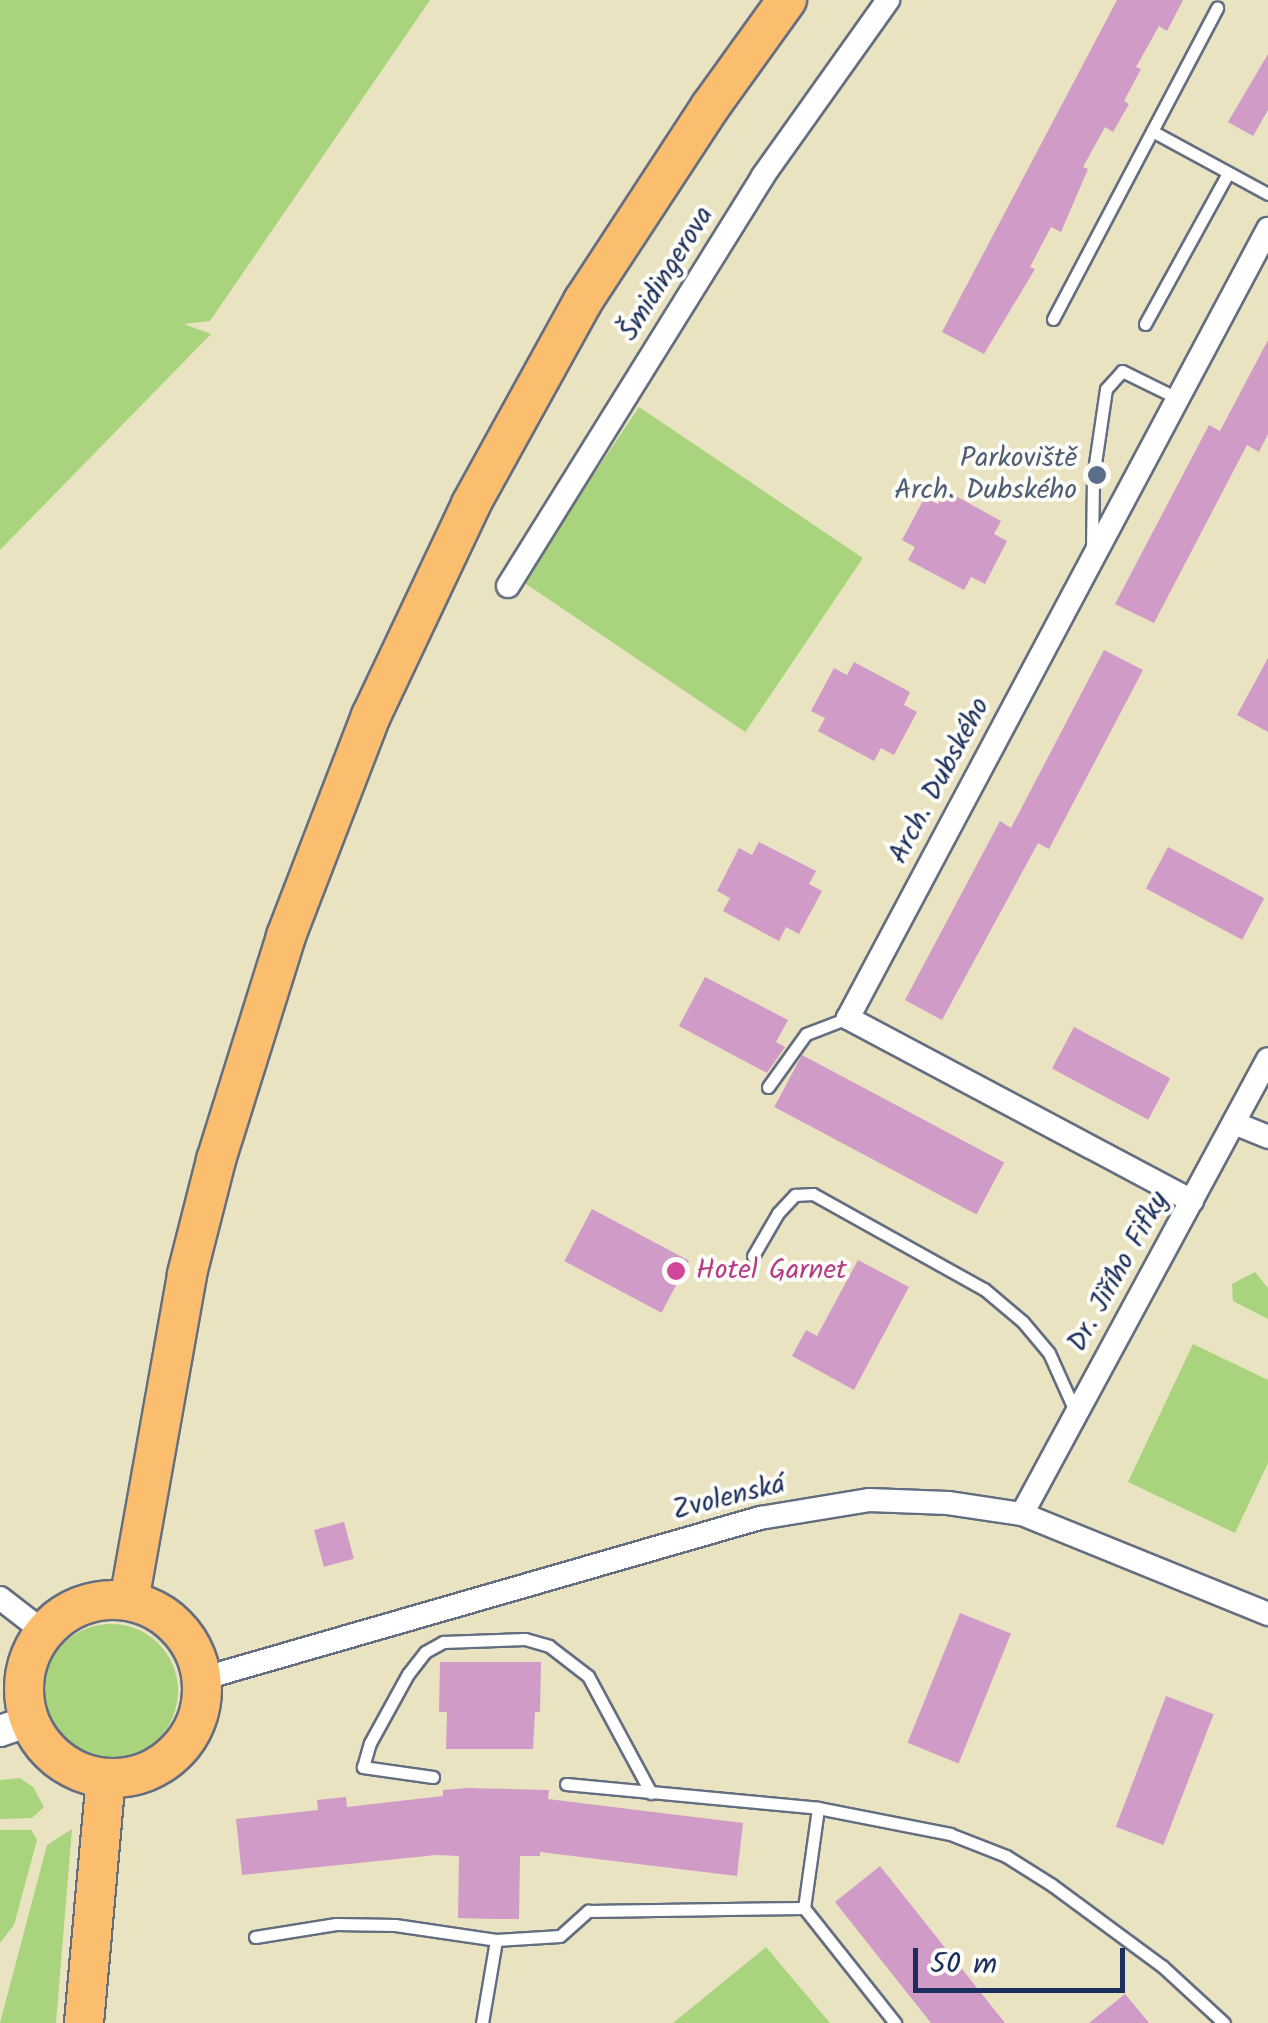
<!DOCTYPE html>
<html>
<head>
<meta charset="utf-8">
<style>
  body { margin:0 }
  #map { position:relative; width:1268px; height:2023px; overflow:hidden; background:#e9e3c2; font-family:Kalam,sans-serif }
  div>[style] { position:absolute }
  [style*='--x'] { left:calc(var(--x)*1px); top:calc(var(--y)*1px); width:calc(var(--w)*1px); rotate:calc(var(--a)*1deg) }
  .green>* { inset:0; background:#aad37e; transform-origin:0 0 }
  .round { border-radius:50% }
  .building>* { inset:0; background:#d09bc7; transform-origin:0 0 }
  .roads { filter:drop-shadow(2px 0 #636e81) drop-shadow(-2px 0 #636e81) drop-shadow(0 2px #636e81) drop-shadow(0 -2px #636e81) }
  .service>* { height:11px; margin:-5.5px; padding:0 5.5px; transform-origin:5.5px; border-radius:5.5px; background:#fff }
  .minor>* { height:22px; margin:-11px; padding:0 11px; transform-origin:11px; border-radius:11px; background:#fff }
  .tertiary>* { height:30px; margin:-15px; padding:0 15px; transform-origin:15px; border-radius:15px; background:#fff }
  .primary>* { height:38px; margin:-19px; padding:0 19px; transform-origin:19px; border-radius:19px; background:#fbbd6e }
  .primary>.ring { margin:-19px; padding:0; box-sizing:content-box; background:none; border:38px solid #fbbd6e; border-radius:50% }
  .dots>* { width:28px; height:28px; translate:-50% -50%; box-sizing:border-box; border:5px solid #fdfcf7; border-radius:50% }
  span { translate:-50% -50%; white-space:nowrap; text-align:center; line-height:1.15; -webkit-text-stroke:8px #fdfcf7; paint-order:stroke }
  .street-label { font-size:28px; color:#1b2f5e }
  .service-label { font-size:28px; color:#4e5e75 }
  .right { translate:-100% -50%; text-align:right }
  .hotel-label { font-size:28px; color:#b23c85 }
  .left { translate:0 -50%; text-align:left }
  .scale { position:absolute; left:913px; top:1948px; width:212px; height:45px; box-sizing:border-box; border:5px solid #1b2f5e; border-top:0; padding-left:12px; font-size:30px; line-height:35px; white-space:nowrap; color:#1b2f5e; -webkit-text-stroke:8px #fdfcf7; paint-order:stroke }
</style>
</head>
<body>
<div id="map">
  <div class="green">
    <i style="clip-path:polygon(0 0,430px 0,210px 321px,184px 324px,211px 334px,0 550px)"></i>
    <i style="left:639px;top:407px;width:270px;height:210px;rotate:34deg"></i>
    <i style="clip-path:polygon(1255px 1272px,1268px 1288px,1268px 1319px,1233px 1301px,1232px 1284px)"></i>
    <i style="clip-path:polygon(1193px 1344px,1268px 1380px,1268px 1463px,1235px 1533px,1128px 1482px)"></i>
    <i class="round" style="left:44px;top:1624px;width:134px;height:134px"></i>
    <i style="clip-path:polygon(20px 1778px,33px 1787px,44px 1807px,32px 1818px,0 1819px,0 1780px)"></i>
    <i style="clip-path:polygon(72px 1829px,56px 2023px,0 2023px,47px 1845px)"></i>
    <i style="clip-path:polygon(0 1830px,31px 1830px,37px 1840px,14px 1925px,0 1943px)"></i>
    <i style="clip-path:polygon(766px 1947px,830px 2023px,673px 2023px)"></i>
  </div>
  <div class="building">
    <i style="clip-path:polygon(1117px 0,1183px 0,1167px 31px,1159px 26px,1136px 67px,1141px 69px,1124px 101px,1129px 104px,1113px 132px,1105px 127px,1083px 167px,1088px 169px,1061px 232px,1051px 227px,1030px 267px,1035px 269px,984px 354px,942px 332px)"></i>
    <i style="clip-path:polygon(1268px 54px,1268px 110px,1253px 136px,1228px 122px)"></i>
    <i style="clip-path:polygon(1268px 340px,1268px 434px,1259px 452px,1247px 445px,1154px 623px,1115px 604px,1209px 425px,1220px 431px)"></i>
    <i style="clip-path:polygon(945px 490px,1001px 521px,994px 534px,1007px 541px,985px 584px,971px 577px,964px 590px,908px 560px,915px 547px,902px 540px,925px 497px,938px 504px)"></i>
    <i style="clip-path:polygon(1104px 650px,1143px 670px,1049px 849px,1038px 843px,942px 1020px,905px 1000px,1000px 821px,1011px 828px)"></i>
    <i style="clip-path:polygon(1268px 658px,1268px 732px,1237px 715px)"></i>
    <i style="clip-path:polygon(854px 662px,910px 692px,904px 705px,917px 712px,894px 755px,881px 748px,874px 761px,818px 731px,825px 718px,811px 711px,834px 668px,847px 675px)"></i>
    <i style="clip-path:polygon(759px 842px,816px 871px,809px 884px,822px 891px,799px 934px,786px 927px,779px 941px,723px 911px,730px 898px,717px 891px,739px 848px,752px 855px)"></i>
    <i style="left:1168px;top:847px;width:109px;height:47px;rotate:28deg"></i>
    <i style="clip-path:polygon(705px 977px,788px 1020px,776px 1042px,785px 1047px,767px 1073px,679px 1026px)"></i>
    <i style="left:1074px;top:1027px;width:109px;height:47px;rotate:28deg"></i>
    <i style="left:802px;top:1055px;width:229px;height:59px;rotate:28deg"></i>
    <i style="left:592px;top:1209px;width:110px;height:59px;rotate:28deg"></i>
    <i style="clip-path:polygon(858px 1260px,909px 1287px,854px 1390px,792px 1356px,806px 1330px,817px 1336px)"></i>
    <i style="left:344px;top:1522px;width:38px;height:31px;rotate:75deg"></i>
    <i style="left:960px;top:1613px;width:55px;height:140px;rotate:22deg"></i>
    <i style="clip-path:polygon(440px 1662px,541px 1662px,540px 1712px,535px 1712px,533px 1749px,446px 1749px,447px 1712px,439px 1712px)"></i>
    <i style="left:1166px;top:1696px;width:51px;height:140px;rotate:21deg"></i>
    <i style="clip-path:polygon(467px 1788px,549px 1790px,548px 1799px,743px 1823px,737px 1876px,540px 1852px,540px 1856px,520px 1856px,519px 1919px,496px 1919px,458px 1918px,459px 1856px,436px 1855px,242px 1875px,236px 1819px,318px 1810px,317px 1800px,346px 1797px,347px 1807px,443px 1796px,443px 1790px)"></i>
    <i style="clip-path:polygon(880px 1866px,1005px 2023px,931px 2023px,835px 1902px)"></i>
    <i style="clip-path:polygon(1125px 1994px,1149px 2023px,1089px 2023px)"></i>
  </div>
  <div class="roads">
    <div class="service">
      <i style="--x:1152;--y:131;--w:132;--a:28.5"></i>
      <i style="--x:1053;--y:319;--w:352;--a:-62.2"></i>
      <i style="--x:1145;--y:324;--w:172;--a:-61.2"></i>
      <i style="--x:1092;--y:550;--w:73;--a:-89.2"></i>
      <i style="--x:1093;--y:477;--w:89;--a:-81.6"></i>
      <i style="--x:1106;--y:389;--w:24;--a:-48"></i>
      <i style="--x:1122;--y:371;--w:61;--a:26.1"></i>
      <i style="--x:768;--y:1087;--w:65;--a:-54.4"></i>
      <i style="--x:806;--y:1034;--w:45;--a:-20.9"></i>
      <i style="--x:753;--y:1256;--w:50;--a:-59.8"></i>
      <i style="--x:778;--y:1213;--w:25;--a:-47"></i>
      <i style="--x:795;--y:1195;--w:18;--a:-3"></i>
      <i style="--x:813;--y:1194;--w:196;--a:29.1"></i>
      <i style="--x:984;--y:1289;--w:51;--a:40.2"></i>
      <i style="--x:1023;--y:1322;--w:40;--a:50"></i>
      <i style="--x:1049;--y:1353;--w:66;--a:65.8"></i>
      <i style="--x:433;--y:1777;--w:71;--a:-171.9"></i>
      <i style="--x:363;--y:1767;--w:25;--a:-74"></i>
      <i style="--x:370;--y:1743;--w:79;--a:-61.2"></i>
      <i style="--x:408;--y:1674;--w:28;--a:-52"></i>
      <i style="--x:425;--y:1652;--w:21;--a:-29"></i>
      <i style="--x:443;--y:1642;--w:82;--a:-2.1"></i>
      <i style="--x:525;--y:1639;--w:25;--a:16"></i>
      <i style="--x:549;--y:1646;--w:49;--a:37.6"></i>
      <i style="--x:588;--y:1676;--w:133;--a:61.7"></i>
      <i style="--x:566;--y:1784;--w:253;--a:5.4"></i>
      <i style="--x:818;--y:1808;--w:135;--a:11.1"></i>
      <i style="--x:950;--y:1834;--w:60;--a:21.4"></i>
      <i style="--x:1006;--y:1856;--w:54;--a:32.2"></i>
      <i style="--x:1052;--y:1885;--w:137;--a:36.4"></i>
      <i style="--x:1162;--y:1966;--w:84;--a:42.6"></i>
      <i style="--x:804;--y:1908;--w:147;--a:51.6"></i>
      <i style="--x:255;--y:1937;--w:82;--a:-9.1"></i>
      <i style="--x:336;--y:1924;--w:59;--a:1"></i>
      <i style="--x:395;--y:1925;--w:102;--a:8.4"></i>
      <i style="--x:496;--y:1940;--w:64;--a:-3.6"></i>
      <i style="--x:560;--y:1936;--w:38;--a:-42"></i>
      <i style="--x:588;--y:1911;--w:216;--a:-0.8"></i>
      <i style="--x:804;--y:1908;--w:101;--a:-82"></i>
      <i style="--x:482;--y:2023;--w:84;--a:-80.4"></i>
    </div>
    <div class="minor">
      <i style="--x:508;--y:586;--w:483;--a:-58.1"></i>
      <i style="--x:763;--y:176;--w:216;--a:-54.6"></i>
      <i style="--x:1234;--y:1123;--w:37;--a:22"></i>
      <i style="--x:1192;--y:1201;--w:390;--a:-152"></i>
      <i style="--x:848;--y:1018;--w:894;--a:-61.97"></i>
      <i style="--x:1022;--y:1514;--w:517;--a:-61.6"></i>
      <i style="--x:0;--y:1598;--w:56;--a:37.7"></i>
      <i style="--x:201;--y:1679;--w:582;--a:-16.07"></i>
      <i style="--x:760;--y:1518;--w:110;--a:-9.4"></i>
      <i style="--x:869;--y:1500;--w:79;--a:2.2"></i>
      <i style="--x:948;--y:1503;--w:75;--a:8.5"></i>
      <i style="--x:1022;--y:1514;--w:266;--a:22.1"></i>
    </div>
    <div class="tertiary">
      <i style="--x:0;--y:1731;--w:31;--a:-19"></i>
    </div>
    <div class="primary">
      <i class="ring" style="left:24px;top:1600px;width:140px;height:140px"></i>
      <i style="--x:129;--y:1601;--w:332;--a:-79.9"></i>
      <i style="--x:187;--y:1274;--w:118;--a:-75.7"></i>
      <i style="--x:216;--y:1160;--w:235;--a:-72.6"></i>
      <i style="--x:286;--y:936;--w:236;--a:-68.9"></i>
      <i style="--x:371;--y:716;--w:234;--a:-64.7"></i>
      <i style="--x:471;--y:504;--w:232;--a:-61.1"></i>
      <i style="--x:583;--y:301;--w:232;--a:-56.8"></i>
      <i style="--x:710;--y:107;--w:132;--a:-54.3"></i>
      <i style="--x:84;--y:2023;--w:246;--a:-84.9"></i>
    </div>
  </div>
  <div class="dots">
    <i style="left:1097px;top:475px;background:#5c6f8a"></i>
    <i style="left:676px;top:1271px;background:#d1479c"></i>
  </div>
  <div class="street-label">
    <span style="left:667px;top:274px;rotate:-58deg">Šmidingerova</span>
    <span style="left:940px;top:781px;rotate:-62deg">Arch. Dubského</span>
    <span style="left:1119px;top:1272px;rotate:-61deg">Dr. Jiřího Fifky</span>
    <span style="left:729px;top:1498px;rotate:-14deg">Zvolenská</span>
  </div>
  <div class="service-label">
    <span class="right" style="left:1077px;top:475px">Parkoviště<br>Arch. Dubského</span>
  </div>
  <div class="hotel-label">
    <span class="left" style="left:696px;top:1271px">Hotel Garnet</span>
  </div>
  <div class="scale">50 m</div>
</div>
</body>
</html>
